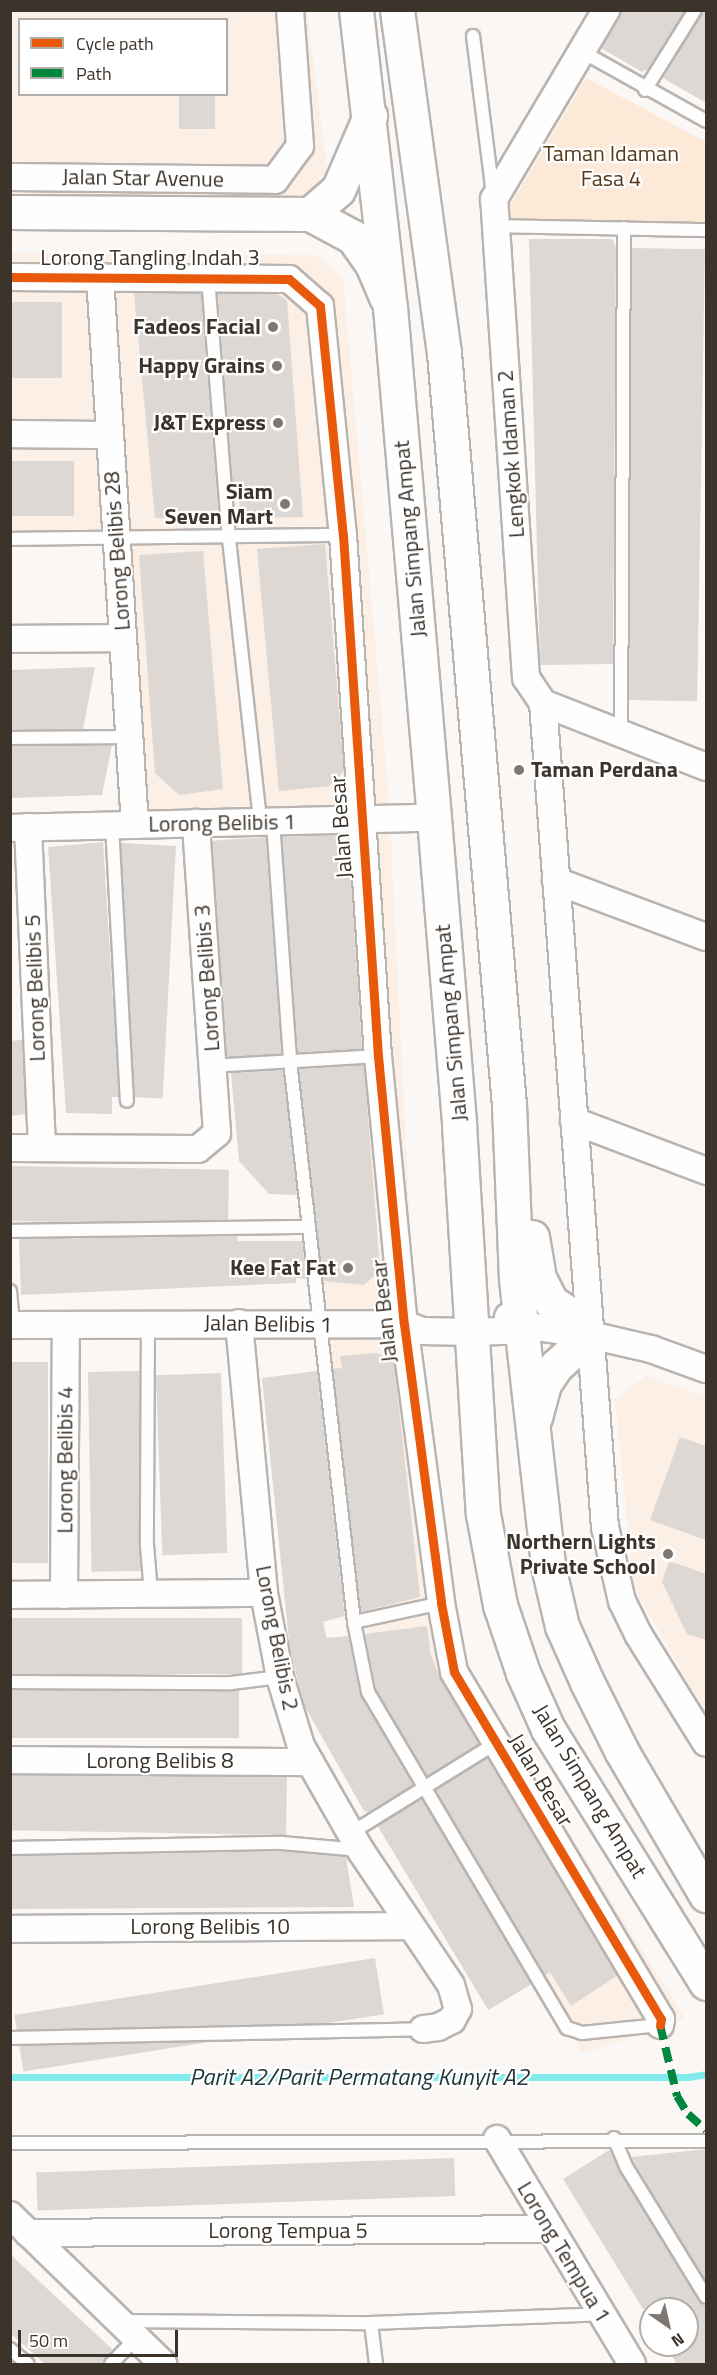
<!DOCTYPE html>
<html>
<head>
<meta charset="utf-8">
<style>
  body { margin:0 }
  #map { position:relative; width:717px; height:2375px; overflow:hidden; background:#faf7f5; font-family:"Titillium Web",sans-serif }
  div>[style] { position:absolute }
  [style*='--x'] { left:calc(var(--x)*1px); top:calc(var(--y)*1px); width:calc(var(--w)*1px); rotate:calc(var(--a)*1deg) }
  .built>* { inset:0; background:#fbefe6 }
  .green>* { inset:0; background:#fce9d8 }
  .stream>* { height:7px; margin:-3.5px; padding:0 3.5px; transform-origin:3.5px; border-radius:3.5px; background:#82eced }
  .building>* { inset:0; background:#ddd8d3; transform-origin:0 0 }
  .roads { filter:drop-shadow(2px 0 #bab4b0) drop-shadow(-2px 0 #bab4b0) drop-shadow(0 2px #bab4b0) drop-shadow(0 -2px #bab4b0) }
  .lane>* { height:12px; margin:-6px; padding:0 6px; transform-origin:6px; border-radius:6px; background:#fefefe }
  .street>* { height:26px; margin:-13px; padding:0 13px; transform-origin:13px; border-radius:13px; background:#fefefe }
  .secondary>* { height:33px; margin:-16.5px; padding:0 16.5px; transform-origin:16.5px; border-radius:16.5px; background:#fefefe }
  .highway>* { height:33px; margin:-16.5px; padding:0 16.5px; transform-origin:16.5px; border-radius:16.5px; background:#fefefe }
  .quiet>* { height:8px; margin-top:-4px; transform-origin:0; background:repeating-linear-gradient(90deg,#00873e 0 15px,transparent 0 23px) }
  .cycleway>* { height:9px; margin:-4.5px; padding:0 4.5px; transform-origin:4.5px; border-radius:4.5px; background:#e8590c }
  .dots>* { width:16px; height:16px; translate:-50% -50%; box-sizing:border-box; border:3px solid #fff; border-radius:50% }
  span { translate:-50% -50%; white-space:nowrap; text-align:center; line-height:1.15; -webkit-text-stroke:4.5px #fff; paint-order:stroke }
  .park-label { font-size:22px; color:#563819 }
  .street-label { font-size:22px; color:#3c332b }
  .poi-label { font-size:22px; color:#3c332b; font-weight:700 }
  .right { translate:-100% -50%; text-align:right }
  .left { translate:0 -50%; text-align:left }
  .water-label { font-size:24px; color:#1e3738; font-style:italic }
  .frame { position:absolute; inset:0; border:12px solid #3c332b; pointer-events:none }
  .legend { position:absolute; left:18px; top:18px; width:210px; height:78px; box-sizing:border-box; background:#fff; border:2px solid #b1adaa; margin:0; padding:8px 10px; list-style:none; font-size:18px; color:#3c332b }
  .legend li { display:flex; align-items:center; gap:12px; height:30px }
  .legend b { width:30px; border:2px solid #b1adaa }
  .north { position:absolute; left:639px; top:2297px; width:60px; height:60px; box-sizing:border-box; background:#fff; border:2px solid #b1adaa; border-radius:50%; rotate:146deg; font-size:16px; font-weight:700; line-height:24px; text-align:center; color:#3c332b }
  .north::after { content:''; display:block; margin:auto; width:21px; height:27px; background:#7e7872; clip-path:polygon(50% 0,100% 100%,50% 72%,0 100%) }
  .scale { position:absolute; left:18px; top:2330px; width:160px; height:27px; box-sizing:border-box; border:3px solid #3c332b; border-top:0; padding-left:8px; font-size:18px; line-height:21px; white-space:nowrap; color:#3c332b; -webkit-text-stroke:4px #fff; paint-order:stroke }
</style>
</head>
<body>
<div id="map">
  <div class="built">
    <i style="clip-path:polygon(evenodd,11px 11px,307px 11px,328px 177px,308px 199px,11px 197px,11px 11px,20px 20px,226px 20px,226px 94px,20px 94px,20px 20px)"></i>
    <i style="clip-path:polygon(11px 253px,318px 255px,343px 278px,389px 801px,416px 1345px,458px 1656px,685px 2018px,583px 2054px,374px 1684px,330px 1345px,319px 1312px,272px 806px,118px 811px,106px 546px,11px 544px)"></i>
    <i style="clip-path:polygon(646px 1376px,706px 1397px,706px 1713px,634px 1587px,615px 1399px)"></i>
  </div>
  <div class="green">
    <i style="clip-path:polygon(586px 78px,706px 142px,705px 237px,499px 224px)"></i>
  </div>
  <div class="stream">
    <i style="--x:10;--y:2077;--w:678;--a:0"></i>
    <i style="--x:688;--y:2077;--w:18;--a:-9"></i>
  </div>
  <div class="building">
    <i style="clip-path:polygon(621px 10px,685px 10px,648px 69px,642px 72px,601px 48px)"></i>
    <i style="clip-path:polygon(703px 10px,706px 10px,706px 103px,663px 78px)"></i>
    <i style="left:179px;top:94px;width:36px;height:35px"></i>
    <i style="clip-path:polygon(529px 239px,613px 239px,616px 248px,613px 664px,540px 665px)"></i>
    <i style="left:632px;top:248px;width:73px;height:452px;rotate:1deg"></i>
    <i style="clip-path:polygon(134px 293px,201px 293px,218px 509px,210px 520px,155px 518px)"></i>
    <i style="clip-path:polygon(218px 293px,277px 294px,287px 300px,303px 517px,241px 518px,238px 485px,233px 491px)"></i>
    <i style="left:10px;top:302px;width:52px;height:76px"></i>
    <i style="left:10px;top:461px;width:64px;height:55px"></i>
    <i style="clip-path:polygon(325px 544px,344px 771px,329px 786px,279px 791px,257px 549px)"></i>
    <i style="clip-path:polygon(203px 551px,223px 789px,179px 795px,155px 773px,139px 555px)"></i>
    <i style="clip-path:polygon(95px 667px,83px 729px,10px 730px,10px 670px)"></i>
    <i style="clip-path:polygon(112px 745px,102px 795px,10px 798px,10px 746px)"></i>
    <i style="clip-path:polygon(338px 835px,349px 848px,362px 1049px,298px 1053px,282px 837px)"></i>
    <i style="left:266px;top:837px;width:218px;height:54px;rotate:86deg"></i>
    <i style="clip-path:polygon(103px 842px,119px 1097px,112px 1097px,112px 1114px,66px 1113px,48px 847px)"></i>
    <i style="left:121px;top:843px;width:55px;height:253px;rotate:3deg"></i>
    <i style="clip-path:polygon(22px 1040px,26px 1114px,10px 1116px,10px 1041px)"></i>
    <i style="clip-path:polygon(364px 1065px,380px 1270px,364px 1285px,323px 1281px,299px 1069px)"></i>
    <i style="clip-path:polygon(283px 1070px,297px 1195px,269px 1194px,239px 1161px,231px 1073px)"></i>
    <i style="left:10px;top:1166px;width:219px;height:55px;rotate:1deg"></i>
    <i style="clip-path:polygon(237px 1236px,238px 1241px,302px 1241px,307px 1279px,296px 1278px,296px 1283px,21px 1295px,19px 1239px)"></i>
    <i style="clip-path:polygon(378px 1353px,394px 1363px,420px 1597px,361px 1612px,333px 1369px,342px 1368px,340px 1356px)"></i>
    <i style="left:10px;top:1362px;width:38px;height:201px"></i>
    <i style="left:139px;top:1371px;width:200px;height:51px;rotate:89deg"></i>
    <i style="clip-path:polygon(317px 1371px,345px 1616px,323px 1622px,327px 1638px,348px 1636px,361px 1696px,413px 1785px,369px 1812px,364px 1811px,305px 1707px,290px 1651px,262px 1378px)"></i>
    <i style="left:221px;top:1373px;width:180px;height:65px;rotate:88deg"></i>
    <i style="clip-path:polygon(680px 1437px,706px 1446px,706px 1540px,650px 1520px)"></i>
    <i style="clip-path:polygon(669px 1561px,706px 1574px,706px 1640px,687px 1634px,662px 1582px)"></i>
    <i style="left:10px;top:1618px;width:232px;height:56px"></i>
    <i style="clip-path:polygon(427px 1626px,431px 1656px,441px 1679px,479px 1744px,427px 1776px,376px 1689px,365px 1634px)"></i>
    <i style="left:10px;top:1690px;width:229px;height:48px"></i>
    <i style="clip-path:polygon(487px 1758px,618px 1975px,571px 2006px,550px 1972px,545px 1975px,436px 1790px)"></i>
    <i style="left:287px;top:1777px;width:58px;height:277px;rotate:91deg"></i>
    <i style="left:422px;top:1799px;width:215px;height:52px;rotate:59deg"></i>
    <i style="clip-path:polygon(282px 1851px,346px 1857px,354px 1907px,10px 1909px,10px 1856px)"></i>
    <i style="left:375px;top:1958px;width:57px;height:365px;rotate:81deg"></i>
    <i style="clip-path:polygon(706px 2149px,706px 2282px,631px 2157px)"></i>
    <i style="clip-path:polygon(609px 2150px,699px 2301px,706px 2305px,706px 2364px,677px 2364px,665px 2345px,687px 2345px,687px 2309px,643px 2309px,563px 2179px)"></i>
    <i style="left:454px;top:2158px;width:38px;height:418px;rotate:88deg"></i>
    <i style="clip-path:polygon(10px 2254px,112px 2349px,103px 2364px,45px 2364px,10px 2333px)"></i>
  </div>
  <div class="roads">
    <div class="lane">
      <i style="--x:473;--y:36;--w:160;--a:82.8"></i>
      <i style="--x:581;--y:51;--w:143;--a:29.2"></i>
      <i style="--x:645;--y:90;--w:94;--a:-58"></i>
      <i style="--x:496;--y:226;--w:210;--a:1.1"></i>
      <i style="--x:208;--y:278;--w:262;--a:85.4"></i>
      <i style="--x:229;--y:539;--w:285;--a:83.7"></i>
      <i style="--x:10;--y:539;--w:333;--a:-0.7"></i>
      <i style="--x:621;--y:734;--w:506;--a:-89.66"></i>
      <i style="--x:10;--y:738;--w:119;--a:-0.5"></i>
      <i style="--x:273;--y:822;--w:240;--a:85.9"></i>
      <i style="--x:290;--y:1061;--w:565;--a:83.49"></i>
      <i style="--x:354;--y:1622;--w:71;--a:78.7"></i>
      <i style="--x:368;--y:1692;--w:391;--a:59.4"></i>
      <i style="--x:567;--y:2028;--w:16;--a:18"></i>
      <i style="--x:582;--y:2033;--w:78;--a:-5.9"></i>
      <i style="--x:112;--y:825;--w:276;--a:86.9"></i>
      <i style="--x:212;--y:1066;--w:166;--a:-3.4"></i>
      <i style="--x:10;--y:1231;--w:298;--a:-0.8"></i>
      <i style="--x:10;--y:1291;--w:34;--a:85"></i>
      <i style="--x:148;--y:1323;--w:222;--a:90.3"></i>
      <i style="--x:147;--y:1545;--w:49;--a:85.3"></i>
      <i style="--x:354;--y:1622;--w:89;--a:-12.3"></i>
      <i style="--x:10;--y:1682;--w:221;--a:0.3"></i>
      <i style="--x:231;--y:1683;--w:49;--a:-7"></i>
      <i style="--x:351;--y:1833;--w:171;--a:-31.8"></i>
      <i style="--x:10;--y:1848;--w:272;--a:-1.1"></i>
      <i style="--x:282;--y:1843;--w:78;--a:5.1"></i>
      <i style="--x:10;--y:2038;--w:413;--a:-1.2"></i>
      <i style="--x:614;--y:2138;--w:33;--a:67"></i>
      <i style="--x:627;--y:2168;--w:151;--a:58.5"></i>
      <i style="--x:10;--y:2143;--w:696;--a:-0.16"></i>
      <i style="--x:122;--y:2321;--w:249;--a:0.5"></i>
      <i style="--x:371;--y:2323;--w:230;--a:-2.2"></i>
      <i style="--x:371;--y:2323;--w:41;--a:83"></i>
      <i style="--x:10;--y:2349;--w:23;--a:40"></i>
      <i style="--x:111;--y:2364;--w:36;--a:-46"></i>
    </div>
    <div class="street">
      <i style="--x:10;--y:177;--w:265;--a:0.6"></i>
      <i style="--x:275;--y:180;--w:42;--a:-53.7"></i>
      <i style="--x:300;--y:146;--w:136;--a:-94.2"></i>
      <i style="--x:10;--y:277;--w:279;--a:0.4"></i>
      <i style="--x:289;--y:279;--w:41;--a:41.1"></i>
      <i style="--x:320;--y:306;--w:230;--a:84.3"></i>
      <i style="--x:343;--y:535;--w:522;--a:86.16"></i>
      <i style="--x:378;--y:1056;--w:269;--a:84.5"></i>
      <i style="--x:404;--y:1324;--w:281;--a:82.4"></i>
      <i style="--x:441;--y:1603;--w:70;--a:79.3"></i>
      <i style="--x:454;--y:1672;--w:404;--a:59.2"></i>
      <i style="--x:661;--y:2019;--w:6;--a:99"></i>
      <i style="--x:100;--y:277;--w:549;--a:86.35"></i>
      <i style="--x:10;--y:434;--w:100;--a:0.6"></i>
      <i style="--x:10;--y:639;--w:113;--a:-0.5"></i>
      <i style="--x:543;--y:703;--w:826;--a:85.7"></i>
      <i style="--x:605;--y:1527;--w:76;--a:77.1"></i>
      <i style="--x:622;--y:1601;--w:37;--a:64"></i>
      <i style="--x:638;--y:1634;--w:128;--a:58"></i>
      <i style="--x:543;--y:703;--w:30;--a:-124"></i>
      <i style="--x:526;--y:678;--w:480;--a:-93.8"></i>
      <i style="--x:494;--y:199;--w:220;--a:-59.3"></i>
      <i style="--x:543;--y:703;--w:175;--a:21.4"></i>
      <i style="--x:28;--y:827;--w:321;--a:87.5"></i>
      <i style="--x:10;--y:828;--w:424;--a:-1.4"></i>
      <i style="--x:556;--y:881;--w:160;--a:20.5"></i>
      <i style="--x:574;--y:1121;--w:141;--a:20.7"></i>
      <i style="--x:10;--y:1148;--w:188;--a:0.3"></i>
      <i style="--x:198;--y:1149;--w:25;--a:-40"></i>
      <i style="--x:217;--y:1133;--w:311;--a:-93.9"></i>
      <i style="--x:508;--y:1317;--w:17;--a:28"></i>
      <i style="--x:523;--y:1325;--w:68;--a:8.5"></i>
      <i style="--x:590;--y:1335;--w:63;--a:12.9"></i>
      <i style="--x:651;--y:1349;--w:59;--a:20"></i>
      <i style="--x:239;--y:1323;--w:271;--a:84.7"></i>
      <i style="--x:264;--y:1593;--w:86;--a:79.2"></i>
      <i style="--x:280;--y:1677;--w:72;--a:73.1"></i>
      <i style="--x:301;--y:1746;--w:121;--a:60.3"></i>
      <i style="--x:361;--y:1851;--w:161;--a:56.1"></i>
      <i style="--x:451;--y:1985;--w:25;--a:74"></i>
      <i style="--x:458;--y:2009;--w:13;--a:119"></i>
      <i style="--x:452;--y:2020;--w:16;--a:153"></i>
      <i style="--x:438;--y:2027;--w:15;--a:172"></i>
      <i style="--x:10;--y:1325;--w:394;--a:-0.1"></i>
      <i style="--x:404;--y:1324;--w:19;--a:21"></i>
      <i style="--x:422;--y:1331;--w:50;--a:1.1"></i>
      <i style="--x:472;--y:1332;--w:36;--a:-2"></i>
      <i style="--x:508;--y:1331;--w:16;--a:-22"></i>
      <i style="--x:10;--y:1595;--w:254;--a:-0.5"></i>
      <i style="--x:64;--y:1595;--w:270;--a:-89.6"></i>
      <i style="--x:10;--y:1760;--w:300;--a:0.4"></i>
      <i style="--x:10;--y:1929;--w:400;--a:-0.4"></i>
      <i style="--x:497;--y:2139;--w:262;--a:59"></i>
      <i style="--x:10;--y:2215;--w:214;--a:44.2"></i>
      <i style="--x:28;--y:2233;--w:521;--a:-0.44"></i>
    </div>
    <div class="secondary">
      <i style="--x:10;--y:212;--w:300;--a:0.4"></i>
      <i style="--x:310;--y:214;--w:49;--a:28.1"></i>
      <i style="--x:353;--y:237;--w:33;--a:55"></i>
      <i style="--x:372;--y:264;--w:36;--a:67"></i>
      <i style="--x:310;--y:214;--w:37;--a:-41"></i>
      <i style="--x:338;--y:190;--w:81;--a:-66.6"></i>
    </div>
    <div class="highway">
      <i style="--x:356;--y:10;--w:299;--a:83.5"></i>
      <i style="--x:390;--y:307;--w:513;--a:85.08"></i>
      <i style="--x:434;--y:818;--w:308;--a:85.3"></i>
      <i style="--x:459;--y:1125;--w:390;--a:86.5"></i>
      <i style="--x:483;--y:1514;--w:93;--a:79.4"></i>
      <i style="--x:500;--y:1605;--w:72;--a:71.3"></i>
      <i style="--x:523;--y:1673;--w:61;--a:65.9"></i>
      <i style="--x:548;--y:1729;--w:299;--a:58.1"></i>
      <i style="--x:397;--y:10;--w:346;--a:82.2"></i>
      <i style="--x:444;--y:353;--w:755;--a:85.06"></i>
      <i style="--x:509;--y:1105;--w:174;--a:87.7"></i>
      <i style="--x:516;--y:1279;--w:289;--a:83.6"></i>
      <i style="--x:548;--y:1566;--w:62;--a:76.9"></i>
      <i style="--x:562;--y:1626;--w:61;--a:65.9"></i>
      <i style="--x:587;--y:1682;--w:78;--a:63.4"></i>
      <i style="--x:622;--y:1752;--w:166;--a:59.6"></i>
      <i style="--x:532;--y:1237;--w:42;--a:80.3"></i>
      <i style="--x:539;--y:1278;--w:27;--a:63"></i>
      <i style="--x:551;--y:1302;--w:22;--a:32"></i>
      <i style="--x:570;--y:1314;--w:29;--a:46"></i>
      <i style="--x:590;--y:1335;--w:46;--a:137.6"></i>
      <i style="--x:556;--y:1366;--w:22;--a:124"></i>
      <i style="--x:544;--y:1384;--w:34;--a:105"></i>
    </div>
  </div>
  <div class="quiet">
    <i style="--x:660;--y:2025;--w:73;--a:76.5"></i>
    <i style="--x:677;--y:2096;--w:21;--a:59"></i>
    <i style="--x:688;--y:2114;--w:24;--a:42"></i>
  </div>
  <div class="cycleway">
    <i style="--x:10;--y:277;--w:279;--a:0.4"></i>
    <i style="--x:289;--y:279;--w:41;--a:41.1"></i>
    <i style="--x:320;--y:306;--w:230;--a:84.3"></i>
    <i style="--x:343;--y:535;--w:522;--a:86.16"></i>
    <i style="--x:378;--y:1056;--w:269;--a:84.5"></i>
    <i style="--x:404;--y:1324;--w:281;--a:82.4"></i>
    <i style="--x:441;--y:1603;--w:70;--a:79.3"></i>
    <i style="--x:454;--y:1672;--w:404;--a:59.2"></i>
    <i style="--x:661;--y:2019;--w:6;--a:99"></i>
  </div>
  <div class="dots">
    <i style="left:273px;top:327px;background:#7e7872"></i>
    <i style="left:277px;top:366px;background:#7e7872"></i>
    <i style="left:278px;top:423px;background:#7e7872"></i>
    <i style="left:285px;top:504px;background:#7e7872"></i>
    <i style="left:519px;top:770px;background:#7e7872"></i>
    <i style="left:348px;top:1268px;background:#7e7872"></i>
    <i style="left:668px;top:1554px;background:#7e7872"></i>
  </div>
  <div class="park-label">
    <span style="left:611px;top:166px">Taman Idaman<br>Fasa 4</span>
  </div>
  <div class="street-label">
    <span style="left:143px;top:178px;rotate:1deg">Jalan Star Avenue</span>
    <span style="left:150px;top:258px">Lorong Tangling Indah 3</span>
    <span style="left:511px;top:454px;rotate:-94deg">Lengkok Idaman 2</span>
    <span style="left:410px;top:539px;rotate:-95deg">Jalan Simpang Ampat</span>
    <span style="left:117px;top:551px;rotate:-94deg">Lorong Belibis 28</span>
    <span style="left:222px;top:823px;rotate:-1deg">Lorong Belibis 1</span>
    <span style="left:341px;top:827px;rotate:-94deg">Jalan Besar</span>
    <span style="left:207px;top:978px;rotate:-94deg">Lorong Belibis 3</span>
    <span style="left:35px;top:988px;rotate:-92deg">Lorong Belibis 5</span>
    <span style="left:451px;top:1023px;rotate:-95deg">Jalan Simpang Ampat</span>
    <span style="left:384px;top:1311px;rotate:-96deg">Jalan Besar</span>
    <span style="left:268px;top:1324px;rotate:1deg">Jalan Belibis 1</span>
    <span style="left:65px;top:1460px;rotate:-90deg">Lorong Belibis 4</span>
    <span style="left:277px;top:1638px;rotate:79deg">Lorong Belibis 2</span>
    <span style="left:160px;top:1761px">Lorong Belibis 8</span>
    <span style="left:541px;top:1780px;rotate:59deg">Jalan Besar</span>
    <span style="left:590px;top:1791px;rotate:59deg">Jalan Simpang Ampat</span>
    <span style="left:210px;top:1927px">Lorong Belibis 10</span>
    <span style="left:288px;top:2231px">Lorong Tempua 5</span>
    <span style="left:564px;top:2252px;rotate:59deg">Lorong Tempua 1</span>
  </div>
  <div class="poi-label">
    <span class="right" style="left:261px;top:327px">Fadeos Facial</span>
    <span class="right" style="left:265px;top:366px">Happy Grains</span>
    <span class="right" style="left:266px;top:423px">J&amp;T Express</span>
    <span class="right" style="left:273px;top:504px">Siam<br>Seven Mart</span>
    <span class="left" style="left:531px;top:770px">Taman Perdana</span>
    <span class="right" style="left:336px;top:1268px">Kee Fat Fat</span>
    <span class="right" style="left:656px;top:1554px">Northern Lights<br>Private School</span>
  </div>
  <div class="water-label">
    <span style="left:359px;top:2077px">Parit A2/Parit Permatang Kunyit A2</span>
  </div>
  <div class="frame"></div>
  <ul class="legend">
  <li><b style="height:8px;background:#e8590c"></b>Cycle path</li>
  <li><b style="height:8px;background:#00873e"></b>Path</li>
  </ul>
  <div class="north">N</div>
  <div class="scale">50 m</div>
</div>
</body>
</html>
